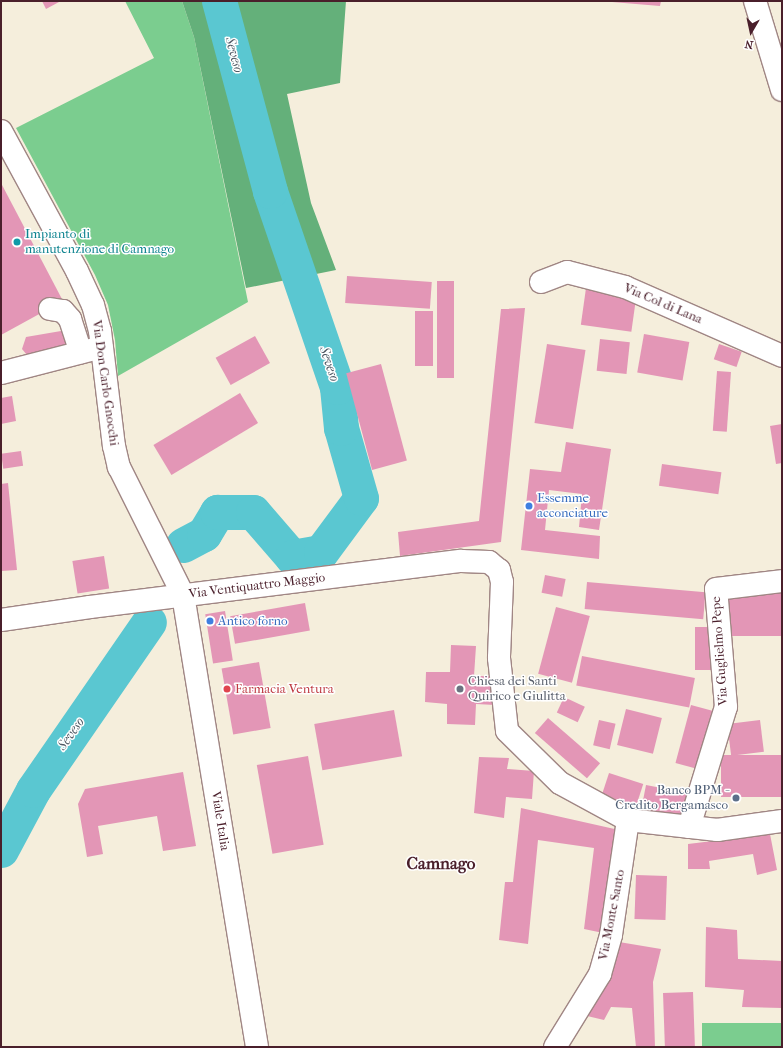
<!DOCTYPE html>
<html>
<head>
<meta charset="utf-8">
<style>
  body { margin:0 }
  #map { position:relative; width:783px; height:1048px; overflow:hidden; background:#f5eedc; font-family:"IM FELL French Canon",serif }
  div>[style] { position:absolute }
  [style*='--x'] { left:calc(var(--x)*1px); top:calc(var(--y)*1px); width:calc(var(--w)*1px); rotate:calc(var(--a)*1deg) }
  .green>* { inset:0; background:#7bcd8f; transform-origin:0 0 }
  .forest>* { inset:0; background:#64b07a }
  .river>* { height:35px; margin:-17.5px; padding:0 17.5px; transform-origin:17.5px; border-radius:17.5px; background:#5ac7d1 }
  .building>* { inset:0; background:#e396b6; transform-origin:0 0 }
  .roads { filter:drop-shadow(1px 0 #a08684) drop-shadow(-1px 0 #a08684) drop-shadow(0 1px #a08684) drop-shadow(0 -1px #a08684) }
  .minor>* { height:22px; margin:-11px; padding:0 11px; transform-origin:11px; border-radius:11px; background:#fff }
  .dots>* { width:11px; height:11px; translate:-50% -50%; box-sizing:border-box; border:2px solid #fff; border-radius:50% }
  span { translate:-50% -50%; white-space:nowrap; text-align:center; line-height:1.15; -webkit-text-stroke:3px #fff; paint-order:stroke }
  .culture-label { font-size:13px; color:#0d838f }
  .left { translate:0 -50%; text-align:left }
  .street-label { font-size:13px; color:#4a1f2b }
  .shop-label { font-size:13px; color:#366cbe }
  .worship-label { font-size:13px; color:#5b616d }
  .health-label { font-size:13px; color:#be3a42 }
  .service-label { font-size:13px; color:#4e5e75 }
  .right { translate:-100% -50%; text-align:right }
  .water-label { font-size:14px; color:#505a65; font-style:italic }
  .district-label { font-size:17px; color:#4a1f2b; font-weight:700 }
  .frame { position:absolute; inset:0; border:2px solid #4a1f2b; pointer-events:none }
  .north { position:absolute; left:731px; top:12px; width:40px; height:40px; -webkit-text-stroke:3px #fff; paint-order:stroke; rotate:189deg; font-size:11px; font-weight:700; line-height:16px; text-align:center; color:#4a1f2b }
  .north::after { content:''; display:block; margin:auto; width:14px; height:18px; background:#4a1f2b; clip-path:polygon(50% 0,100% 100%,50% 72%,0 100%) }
</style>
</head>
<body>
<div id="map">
  <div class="green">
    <i style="clip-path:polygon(125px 1px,182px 1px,194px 37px,248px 302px,118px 376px,115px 340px,108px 305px,95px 275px,16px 128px,154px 58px)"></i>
    <i style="left:782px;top:1023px;width:24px;height:80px;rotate:90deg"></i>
  </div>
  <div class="forest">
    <i style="clip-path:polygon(182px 1px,346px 1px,340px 83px,287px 94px,311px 203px,336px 270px,246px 288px,194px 37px)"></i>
  </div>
  <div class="river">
    <i style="--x:183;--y:545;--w:24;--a:-28"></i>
    <i style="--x:204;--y:534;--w:26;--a:-59"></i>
    <i style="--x:217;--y:512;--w:36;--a:0"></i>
    <i style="--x:253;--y:512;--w:60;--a:49.1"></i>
    <i style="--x:292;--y:557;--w:29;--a:-10"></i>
    <i style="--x:321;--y:552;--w:67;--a:-53.5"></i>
    <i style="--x:361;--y:498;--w:73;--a:-105.9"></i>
    <i style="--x:341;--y:428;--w:41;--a:-95.6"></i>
    <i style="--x:337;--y:387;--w:207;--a:-108.9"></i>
    <i style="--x:270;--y:191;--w:197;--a:-105"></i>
    <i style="--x:1;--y:850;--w:68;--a:-61.9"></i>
    <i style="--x:33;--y:790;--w:204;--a:-55.4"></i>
  </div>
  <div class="building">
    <i style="clip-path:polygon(42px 1px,58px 1px,59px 2px,46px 9px)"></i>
    <i style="clip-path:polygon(600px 1px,661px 1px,660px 6px)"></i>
    <i style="clip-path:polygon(1px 183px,63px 301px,1px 335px)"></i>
    <i style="left:347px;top:276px;width:85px;height:27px;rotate:4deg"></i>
    <i style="left:437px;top:281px;width:17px;height:97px"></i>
    <i style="left:586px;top:288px;width:51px;height:37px;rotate:8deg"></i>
    <i style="clip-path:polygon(525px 308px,501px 542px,400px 556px,398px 532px,479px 521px,501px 309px)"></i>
    <i style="left:415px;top:311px;width:18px;height:55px"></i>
    <i style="clip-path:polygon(61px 331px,67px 335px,69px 342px,66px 348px,33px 356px,27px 355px,22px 349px,26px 337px)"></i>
    <i style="left:644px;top:334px;width:46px;height:39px;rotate:10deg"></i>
    <i style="left:255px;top:336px;width:31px;height:45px;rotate:61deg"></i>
    <i style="left:600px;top:339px;width:30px;height:32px;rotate:6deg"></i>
    <i style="left:547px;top:344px;width:39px;height:80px;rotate:9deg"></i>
    <i style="left:719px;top:344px;width:24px;height:16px;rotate:19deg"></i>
    <i style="left:381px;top:364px;width:100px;height:36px;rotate:75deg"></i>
    <i style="left:717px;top:371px;width:14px;height:60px;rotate:4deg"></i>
    <i style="left:240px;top:393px;width:35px;height:101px;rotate:59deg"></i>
    <i style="clip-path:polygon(12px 396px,16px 421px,1px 424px,1px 398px)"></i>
    <i style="clip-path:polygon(782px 424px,782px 463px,776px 464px,770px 426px)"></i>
    <i style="clip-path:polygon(566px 442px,611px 449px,599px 530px,579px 527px,582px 494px,549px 490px,545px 530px,600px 536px,599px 559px,521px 550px,530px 469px,561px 472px)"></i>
    <i style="left:21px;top:451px;width:15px;height:20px;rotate:82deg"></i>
    <i style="left:662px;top:464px;width:60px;height:22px;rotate:8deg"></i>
    <i style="clip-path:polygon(8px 483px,17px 570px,1px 571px,1px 484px)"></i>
    <i style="left:104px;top:556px;width:33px;height:32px;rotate:81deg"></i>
    <i style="left:545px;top:575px;width:21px;height:18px;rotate:11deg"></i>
    <i style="left:587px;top:582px;width:119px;height:27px;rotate:5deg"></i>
    <i style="left:782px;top:593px;width:43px;height:63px;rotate:90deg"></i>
    <i style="left:305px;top:603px;width:28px;height:76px;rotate:80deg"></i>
    <i style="left:556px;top:607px;width:35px;height:69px;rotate:15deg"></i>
    <i style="left:225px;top:611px;width:50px;height:20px;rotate:81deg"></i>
    <i style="left:695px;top:627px;width:18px;height:43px"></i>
    <i style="clip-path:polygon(451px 645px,476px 646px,474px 676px,495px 676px,495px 705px,476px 704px,475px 725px,447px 724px,447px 704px,425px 702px,426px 672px,450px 672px)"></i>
    <i style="left:582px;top:656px;width:115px;height:30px;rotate:11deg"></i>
    <i style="left:259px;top:662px;width:67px;height:38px;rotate:80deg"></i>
    <i style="left:564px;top:697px;width:23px;height:17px;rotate:25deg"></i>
    <i style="left:691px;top:705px;width:24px;height:60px;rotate:15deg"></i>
    <i style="left:626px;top:709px;width:37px;height:37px;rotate:14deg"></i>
    <i style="left:394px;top:710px;width:47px;height:81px;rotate:80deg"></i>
    <i style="left:548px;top:718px;width:69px;height:20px;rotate:41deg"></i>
    <i style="left:599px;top:720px;width:17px;height:26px;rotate:13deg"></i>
    <i style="left:760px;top:720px;width:32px;height:33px;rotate:83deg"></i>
    <i style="left:782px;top:755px;width:42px;height:61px;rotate:90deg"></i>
    <i style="left:308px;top:756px;width:90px;height:52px;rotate:80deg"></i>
    <i style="clip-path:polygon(479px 757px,509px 758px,507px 769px,534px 771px,532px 799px,506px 797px,504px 818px,474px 813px)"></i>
    <i style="clip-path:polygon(183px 772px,196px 846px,163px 851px,157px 816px,98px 826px,103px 854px,87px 857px,78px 804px,85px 789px)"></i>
    <i style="left:609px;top:773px;width:36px;height:23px;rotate:18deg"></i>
    <i style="left:646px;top:785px;width:42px;height:25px;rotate:11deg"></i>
    <i style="clip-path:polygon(521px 808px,619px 830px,608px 934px,584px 929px,594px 848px,538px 840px,528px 944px,499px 940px,505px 882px,513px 882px)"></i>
    <i style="clip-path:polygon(770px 834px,777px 870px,757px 875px,753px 854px,709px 861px,710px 869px,688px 869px,688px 844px)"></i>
    <i style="left:636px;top:875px;width:31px;height:44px;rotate:2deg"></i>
    <i style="clip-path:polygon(706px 927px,737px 930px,738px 959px,782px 961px,782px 1008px,742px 1007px,744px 990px,705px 987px)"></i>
    <i style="clip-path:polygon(613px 941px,661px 949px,653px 982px,655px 1047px,636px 1047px,632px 1008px,611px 1007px,604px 1020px,583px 1015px)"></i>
    <i style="left:693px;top:992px;width:55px;height:30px;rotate:88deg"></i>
  </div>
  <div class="roads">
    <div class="minor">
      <i style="--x:755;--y:1;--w:93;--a:73.1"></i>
      <i style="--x:1;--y:131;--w:159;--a:61.5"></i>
      <i style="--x:77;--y:271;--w:38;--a:65"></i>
      <i style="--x:93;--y:305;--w:27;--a:75"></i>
      <i style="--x:100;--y:331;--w:116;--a:83.1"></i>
      <i style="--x:114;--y:446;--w:22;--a:77"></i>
      <i style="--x:119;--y:467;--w:143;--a:63.4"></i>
      <i style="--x:183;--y:595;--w:458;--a:80.7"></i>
      <i style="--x:541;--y:282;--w:28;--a:-21"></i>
      <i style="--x:567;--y:272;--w:60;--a:14.5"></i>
      <i style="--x:625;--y:287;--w:171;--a:23.7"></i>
      <i style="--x:50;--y:309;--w:13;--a:9"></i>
      <i style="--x:63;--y:311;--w:11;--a:49"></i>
      <i style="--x:70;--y:319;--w:35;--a:72"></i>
      <i style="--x:1;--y:373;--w:104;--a:-14.4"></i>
      <i style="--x:1;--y:620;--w:90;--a:-8.3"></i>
      <i style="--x:90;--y:607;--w:374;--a:-7.1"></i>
      <i style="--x:461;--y:561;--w:28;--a:2"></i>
      <i style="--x:489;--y:562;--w:13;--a:39"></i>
      <i style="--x:499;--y:570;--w:12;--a:76"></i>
      <i style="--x:502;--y:582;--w:76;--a:92.3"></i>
      <i style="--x:499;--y:658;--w:73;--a:83.7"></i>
      <i style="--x:507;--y:731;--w:74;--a:44.5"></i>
      <i style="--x:560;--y:783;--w:77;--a:28.6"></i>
      <i style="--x:628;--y:820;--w:90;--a:6.4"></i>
      <i style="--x:717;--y:830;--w:66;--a:-7.9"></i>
      <i style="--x:689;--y:827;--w:126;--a:-72.9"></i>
      <i style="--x:726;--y:707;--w:118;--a:-94.8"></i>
      <i style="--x:716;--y:589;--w:66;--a:-6.9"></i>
      <i style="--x:555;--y:1047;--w:86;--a:-58.3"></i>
      <i style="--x:600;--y:974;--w:41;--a:-74.2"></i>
      <i style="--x:611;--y:935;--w:116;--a:-81.6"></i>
    </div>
  </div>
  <div class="dots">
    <i style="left:17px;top:242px;background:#0f9aa8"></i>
    <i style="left:529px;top:506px;background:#3f7fe0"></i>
    <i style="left:210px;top:621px;background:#3f7fe0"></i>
    <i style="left:227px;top:689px;background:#e0444e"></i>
    <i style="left:460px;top:689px;background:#6b7280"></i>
    <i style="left:736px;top:798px;background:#5c6f8a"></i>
  </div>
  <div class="culture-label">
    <span class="left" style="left:25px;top:242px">Impianto di<br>manutenzione di Camnago</span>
  </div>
  <div class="street-label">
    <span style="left:663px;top:304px;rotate:23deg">Via Col di Lana</span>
    <span style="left:105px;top:383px;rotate:82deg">Via Don Carlo Gnocchi</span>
    <span style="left:257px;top:586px;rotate:-7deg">Via Ventiquattro Maggio</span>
    <span style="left:720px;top:651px;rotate:-94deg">Via Guglielmo Pepe</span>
    <span style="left:220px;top:821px;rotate:81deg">Viale Italia</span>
    <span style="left:612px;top:915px;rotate:-79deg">Via Monte Santo</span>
  </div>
  <div class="shop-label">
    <span class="left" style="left:537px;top:506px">Essemme<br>acconciature</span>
    <span class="left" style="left:218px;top:621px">Antico forno</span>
  </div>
  <div class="worship-label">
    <span class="left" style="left:468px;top:689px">Chiesa dei Santi<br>Quirico e Giulitta</span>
  </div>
  <div class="health-label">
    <span class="left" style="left:235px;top:689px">Farmacia Ventura</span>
  </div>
  <div class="service-label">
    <span class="right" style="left:728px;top:798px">Banco BPM -<br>Credito Bergamasco</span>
  </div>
  <div class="water-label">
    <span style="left:234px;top:55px;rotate:75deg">Seveso</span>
    <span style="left:329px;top:364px;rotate:71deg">Seveso</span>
    <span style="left:71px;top:734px;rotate:-55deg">Seveso</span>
  </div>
  <div class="district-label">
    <span style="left:441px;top:864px">Camnago</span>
  </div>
  <div class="frame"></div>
  <div class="north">N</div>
</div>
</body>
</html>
